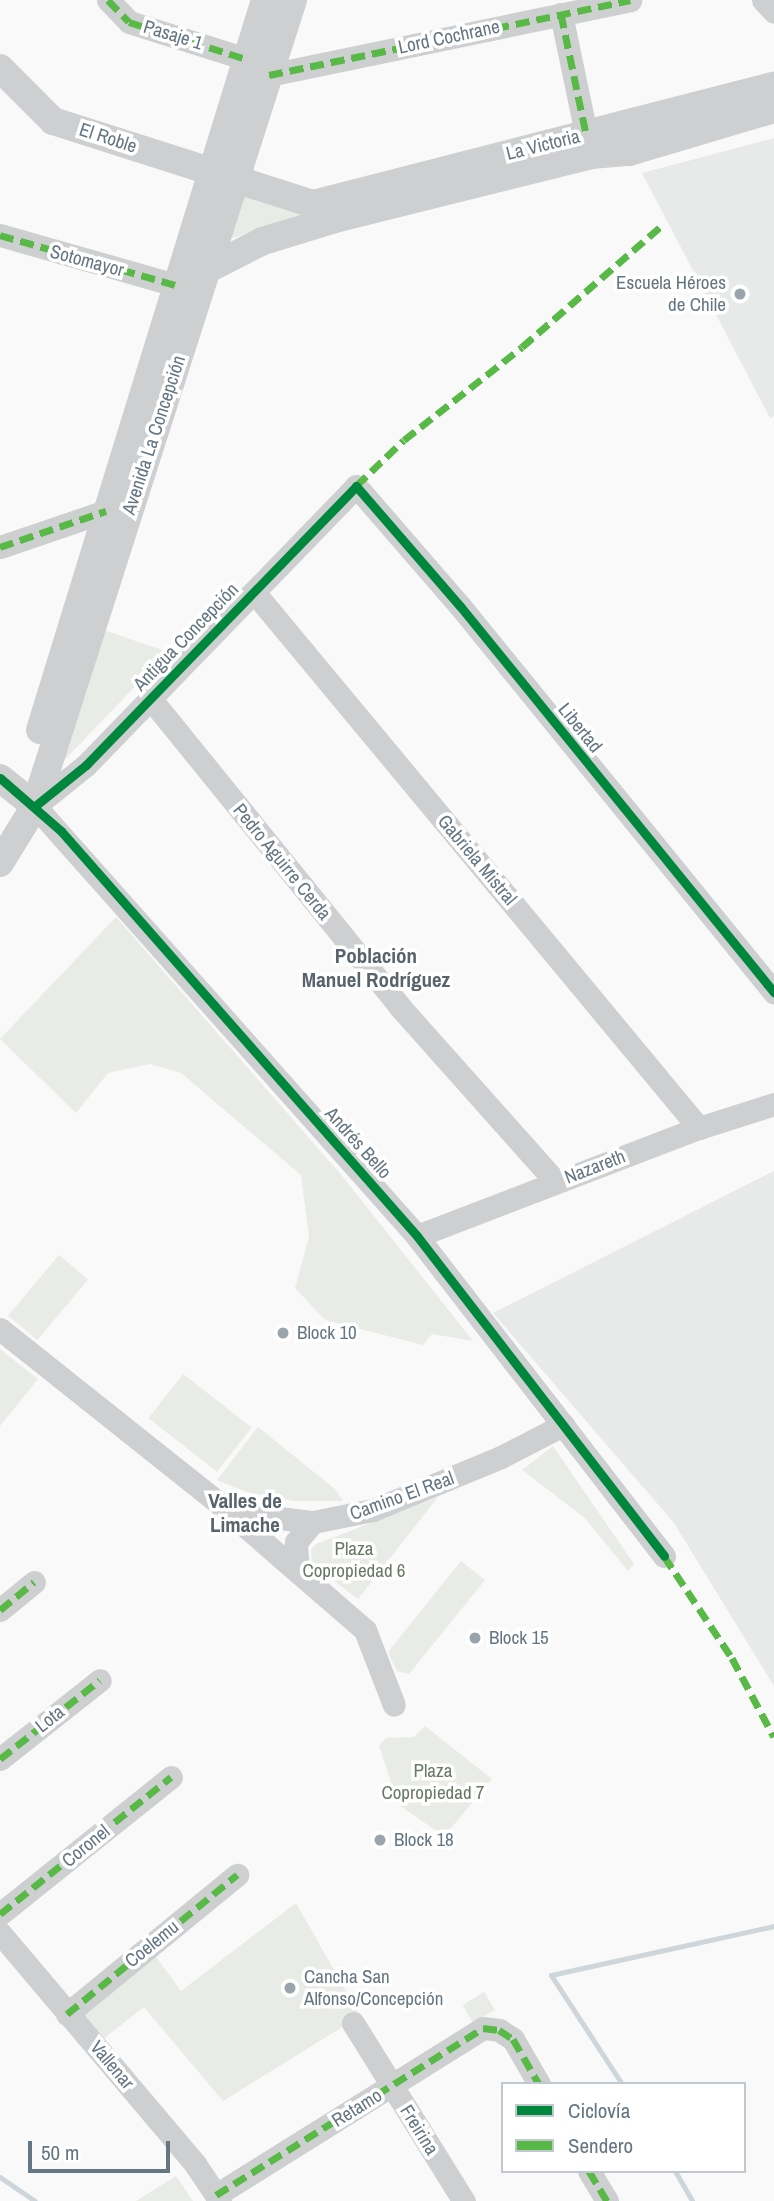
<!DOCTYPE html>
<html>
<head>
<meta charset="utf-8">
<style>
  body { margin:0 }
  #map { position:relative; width:774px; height:2201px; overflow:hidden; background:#f9f9f9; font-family:"Archivo Narrow",sans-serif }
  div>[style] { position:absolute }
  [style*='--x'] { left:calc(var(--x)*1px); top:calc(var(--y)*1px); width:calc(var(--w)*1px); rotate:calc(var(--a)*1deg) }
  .built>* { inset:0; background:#e8e9e9 }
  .green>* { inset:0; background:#e8ebe6; transform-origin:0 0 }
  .stream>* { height:5px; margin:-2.5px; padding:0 2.5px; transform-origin:2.5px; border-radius:2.5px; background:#ced6d9 }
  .minor>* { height:23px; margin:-11.5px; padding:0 11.5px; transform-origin:11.5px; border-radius:11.5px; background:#cecfd0 }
  .tertiary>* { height:28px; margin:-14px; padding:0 14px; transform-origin:14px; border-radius:14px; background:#cecfd0 }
  .quiet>* { height:7px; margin-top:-3.5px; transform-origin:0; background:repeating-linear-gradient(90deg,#58b947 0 14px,transparent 0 21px) }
  .cycleway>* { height:9px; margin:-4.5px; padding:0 4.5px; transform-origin:4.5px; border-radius:4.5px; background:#00873e }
  .dots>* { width:19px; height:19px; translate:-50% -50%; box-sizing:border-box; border:4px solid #fff; border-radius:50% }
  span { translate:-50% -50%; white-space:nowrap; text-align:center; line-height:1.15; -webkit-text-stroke:7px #fff; paint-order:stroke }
  .street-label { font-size:19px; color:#657683 }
  .poi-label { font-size:19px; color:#657683 }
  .right { translate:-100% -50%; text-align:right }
  .left { translate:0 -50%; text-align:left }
  .park-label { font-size:19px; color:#687a64 }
  .neighbourhood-label { font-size:21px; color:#57646e; font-weight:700 }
  .legend { position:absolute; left:501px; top:2082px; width:245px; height:91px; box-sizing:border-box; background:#fff; border:2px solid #c1c8cd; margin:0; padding:9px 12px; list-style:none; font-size:21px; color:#657683 }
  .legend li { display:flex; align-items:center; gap:14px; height:35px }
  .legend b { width:35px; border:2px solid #c1c8cd }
  .scale { position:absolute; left:28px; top:2141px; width:142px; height:32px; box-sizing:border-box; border:4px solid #657683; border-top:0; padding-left:9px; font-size:21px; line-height:24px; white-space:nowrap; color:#657683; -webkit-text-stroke:5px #fff; paint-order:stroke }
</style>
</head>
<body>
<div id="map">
  <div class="built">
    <i style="clip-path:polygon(774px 138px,774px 416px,770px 418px,642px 173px)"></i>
    <i style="clip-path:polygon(774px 1171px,774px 1686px,674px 1523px,493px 1313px)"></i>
  </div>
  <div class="green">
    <i style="clip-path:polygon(237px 193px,303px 215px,221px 242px)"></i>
    <i style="clip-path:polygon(104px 630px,168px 652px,55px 770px)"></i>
    <i style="clip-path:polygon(116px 917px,343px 1177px,473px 1341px,432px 1334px,423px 1345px,325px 1320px,295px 1288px,309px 1237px,301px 1175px,181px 1073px,150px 1064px,108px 1073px,76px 1113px,0 1039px)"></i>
    <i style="left:59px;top:1255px;width:38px;height:79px;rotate:40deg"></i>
    <i style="clip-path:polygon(0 1349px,38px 1379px,0 1426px)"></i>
    <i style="left:183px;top:1374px;width:87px;height:56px;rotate:38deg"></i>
    <i style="clip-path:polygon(258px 1427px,335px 1489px,343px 1501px,294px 1501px,247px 1492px,217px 1480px)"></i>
    <i style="clip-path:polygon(553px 1446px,634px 1564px,628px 1571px,585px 1518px,522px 1470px)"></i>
    <i style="clip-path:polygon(438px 1497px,358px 1599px,312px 1564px,311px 1550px,316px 1544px)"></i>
    <i style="clip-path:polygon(461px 1561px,485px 1580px,409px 1674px,397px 1671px,388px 1652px)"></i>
    <i style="clip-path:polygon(425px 1726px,492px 1779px,447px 1833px,435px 1830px,399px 1805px,379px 1746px,386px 1738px,414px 1737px)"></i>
    <i style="clip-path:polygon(296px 1903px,360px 2016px,223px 2101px,144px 2007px,98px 2043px,75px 2015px,154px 1954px,181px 1991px)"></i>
    <i style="left:484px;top:1992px;width:21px;height:25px;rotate:59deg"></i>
    <i style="clip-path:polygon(176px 2176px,193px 2201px,136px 2201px)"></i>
  </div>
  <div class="stream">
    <i style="--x:622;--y:2084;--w:130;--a:-123.1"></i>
    <i style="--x:551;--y:1975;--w:228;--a:-12.4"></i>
    <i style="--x:675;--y:2171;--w:34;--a:60"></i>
    <i style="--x:0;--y:2177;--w:42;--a:34.4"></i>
  </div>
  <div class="minor">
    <i style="--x:108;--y:0;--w:30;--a:46"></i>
    <i style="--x:129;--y:22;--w:123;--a:17.5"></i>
    <i style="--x:763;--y:0;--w:16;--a:47"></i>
    <i style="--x:561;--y:14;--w:123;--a:78.2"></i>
    <i style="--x:269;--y:75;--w:369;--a:-11.7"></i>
    <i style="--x:0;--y:235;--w:182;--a:15.9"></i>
    <i style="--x:0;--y:547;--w:112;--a:-18.8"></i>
    <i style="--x:254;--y:592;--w:697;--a:50.3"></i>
    <i style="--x:150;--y:698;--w:397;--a:51"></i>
    <i style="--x:400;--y:1007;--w:234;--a:48.3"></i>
    <i style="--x:417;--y:1236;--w:302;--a:-21"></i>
    <i style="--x:699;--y:1128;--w:79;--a:-17.7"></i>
    <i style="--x:0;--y:1329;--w:283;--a:38.5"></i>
    <i style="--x:221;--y:1505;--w:59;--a:12.6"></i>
    <i style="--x:279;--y:1518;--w:34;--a:7"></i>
    <i style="--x:313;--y:1522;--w:61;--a:-11.3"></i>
    <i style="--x:373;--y:1510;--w:139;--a:-22.5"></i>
    <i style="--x:501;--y:1457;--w:70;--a:-27.3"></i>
    <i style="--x:223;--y:1507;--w:188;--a:40.9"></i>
    <i style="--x:365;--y:1630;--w:80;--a:68.9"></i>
    <i style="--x:664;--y:1556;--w:404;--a:-127.7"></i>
    <i style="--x:417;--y:1236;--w:575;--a:-131.62"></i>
    <i style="--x:35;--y:806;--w:65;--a:-38.8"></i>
    <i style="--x:86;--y:765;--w:388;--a:-45.9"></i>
    <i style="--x:356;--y:486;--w:159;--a:49.1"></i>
    <i style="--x:460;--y:606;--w:498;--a:50.9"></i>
    <i style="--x:298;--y:1572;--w:30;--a:-94"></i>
    <i style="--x:296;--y:1542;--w:26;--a:-50"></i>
    <i style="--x:0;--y:1610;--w:44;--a:-39.5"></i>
    <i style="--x:0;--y:1759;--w:127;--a:-38.3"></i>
    <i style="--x:0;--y:1914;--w:219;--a:-38.7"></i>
    <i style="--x:0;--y:1933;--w:302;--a:49.8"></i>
    <i style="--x:195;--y:2164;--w:45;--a:56"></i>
    <i style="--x:67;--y:2014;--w:220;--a:-39.3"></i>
    <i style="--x:353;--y:2023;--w:210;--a:58.1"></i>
    <i style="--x:589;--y:2171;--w:35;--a:59"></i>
    <i style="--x:216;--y:2195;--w:315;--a:-32"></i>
    <i style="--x:483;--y:2028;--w:16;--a:7"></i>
    <i style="--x:499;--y:2030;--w:17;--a:33"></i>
    <i style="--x:513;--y:2039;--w:52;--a:60"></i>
  </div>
  <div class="tertiary">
    <i style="--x:0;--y:68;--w:75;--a:45"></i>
    <i style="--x:53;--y:121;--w:273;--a:17.7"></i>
    <i style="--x:313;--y:204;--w:17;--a:33"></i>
    <i style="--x:313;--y:204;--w:476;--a:-14.4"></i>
    <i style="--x:206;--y:270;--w:64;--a:-27"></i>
    <i style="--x:263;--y:241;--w:75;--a:-17"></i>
    <i style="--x:335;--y:219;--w:264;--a:-14"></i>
    <i style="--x:591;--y:155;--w:38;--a:-5"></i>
    <i style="--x:629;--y:152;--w:151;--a:-16.5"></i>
    <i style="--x:40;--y:730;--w:764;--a:-72.87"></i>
    <i style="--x:0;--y:778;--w:45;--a:38.7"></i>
    <i style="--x:0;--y:863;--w:67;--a:-58.4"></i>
    <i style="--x:35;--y:806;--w:846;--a:-72.25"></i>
  </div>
  <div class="quiet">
    <i style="--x:108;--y:0;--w:30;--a:46"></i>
    <i style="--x:129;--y:22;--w:123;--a:17.5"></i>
    <i style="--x:561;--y:14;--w:123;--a:78.2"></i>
    <i style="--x:269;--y:75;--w:369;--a:-11.7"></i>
    <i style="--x:0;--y:235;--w:182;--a:15.9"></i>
    <i style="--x:356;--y:486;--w:66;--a:-43.8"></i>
    <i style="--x:404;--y:440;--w:150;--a:-38.2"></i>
    <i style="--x:522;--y:347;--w:184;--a:-41"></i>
    <i style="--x:0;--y:547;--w:112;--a:-18.8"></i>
    <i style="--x:664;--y:1556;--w:123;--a:56.3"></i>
    <i style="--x:732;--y:1658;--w:89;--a:62"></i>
    <i style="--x:0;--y:1610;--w:44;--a:-39.5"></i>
    <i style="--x:0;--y:1759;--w:127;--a:-38.3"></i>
    <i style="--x:0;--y:1914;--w:219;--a:-38.7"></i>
    <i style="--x:67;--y:2014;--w:220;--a:-39.3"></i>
    <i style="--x:589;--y:2171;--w:35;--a:59"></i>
    <i style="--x:216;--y:2195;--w:315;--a:-32"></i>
    <i style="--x:483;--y:2028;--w:16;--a:7"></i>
    <i style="--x:499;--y:2030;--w:17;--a:33"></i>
    <i style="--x:513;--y:2039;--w:52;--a:60"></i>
  </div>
  <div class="cycleway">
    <i style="--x:0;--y:778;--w:81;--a:41"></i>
    <i style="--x:61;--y:831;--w:539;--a:48.68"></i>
    <i style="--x:417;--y:1236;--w:404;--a:52.3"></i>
    <i style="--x:35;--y:806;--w:65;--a:-38.8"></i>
    <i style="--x:86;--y:765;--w:388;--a:-45.9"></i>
    <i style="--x:356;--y:486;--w:159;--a:49.1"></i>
    <i style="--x:460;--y:606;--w:498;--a:50.9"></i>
  </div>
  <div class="dots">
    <i style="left:740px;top:294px;background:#99a4ac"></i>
    <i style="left:283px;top:1333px;background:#99a4ac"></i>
    <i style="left:475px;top:1638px;background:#99a4ac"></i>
    <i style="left:380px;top:1840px;background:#99a4ac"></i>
    <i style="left:290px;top:1988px;background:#99a4ac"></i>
  </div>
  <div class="street-label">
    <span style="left:173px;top:35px;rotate:17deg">Pasaje 1</span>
    <span style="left:449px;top:37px;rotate:-12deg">Lord Cochrane</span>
    <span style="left:108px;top:138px;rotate:18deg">El Roble</span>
    <span style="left:543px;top:145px;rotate:-14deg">La Victoria</span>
    <span style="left:87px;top:261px;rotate:15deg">Sotomayor</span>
    <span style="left:154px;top:435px;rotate:-72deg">Avenida La Concepción</span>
    <span style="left:186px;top:637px;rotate:-46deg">Antigua Concepción</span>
    <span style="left:580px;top:728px;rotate:51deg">Libertad</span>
    <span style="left:477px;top:860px;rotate:50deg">Gabriela Mistral</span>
    <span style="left:282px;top:862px;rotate:51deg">Pedro Aguirre Cerda</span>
    <span style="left:358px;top:1143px;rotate:48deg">Andrés Bello</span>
    <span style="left:595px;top:1167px;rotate:-21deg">Nazareth</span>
    <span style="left:402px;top:1496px;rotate:-20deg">Camino El Real</span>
    <span style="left:50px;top:1719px;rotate:-38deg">Lota</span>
    <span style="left:86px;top:1846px;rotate:-39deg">Coronel</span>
    <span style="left:152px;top:1944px;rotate:-39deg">Coelemu</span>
    <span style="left:112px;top:2065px;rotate:50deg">Vallenar</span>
    <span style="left:357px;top:2108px;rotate:-32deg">Retamo</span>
    <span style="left:419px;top:2130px;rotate:58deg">Freirina</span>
  </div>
  <div class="poi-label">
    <span class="right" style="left:726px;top:294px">Escuela Héroes<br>de Chile</span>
    <span class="left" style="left:297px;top:1333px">Block 10</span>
    <span class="left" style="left:489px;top:1638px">Block 15</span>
    <span class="left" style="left:394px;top:1840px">Block 18</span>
    <span class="left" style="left:304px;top:1988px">Cancha San<br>Alfonso/Concepción</span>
  </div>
  <div class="park-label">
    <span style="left:354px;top:1560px">Plaza<br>Copropiedad 6</span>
    <span style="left:433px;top:1782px">Plaza<br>Copropiedad 7</span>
  </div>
  <div class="neighbourhood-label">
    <span style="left:376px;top:968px">Población<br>Manuel Rodríguez</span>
    <span style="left:245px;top:1513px">Valles de<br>Limache</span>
  </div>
  <ul class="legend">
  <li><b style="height:9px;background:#00873e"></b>Ciclovía</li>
  <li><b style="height:9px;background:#58b947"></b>Sendero</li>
  </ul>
  <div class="scale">50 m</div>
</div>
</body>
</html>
